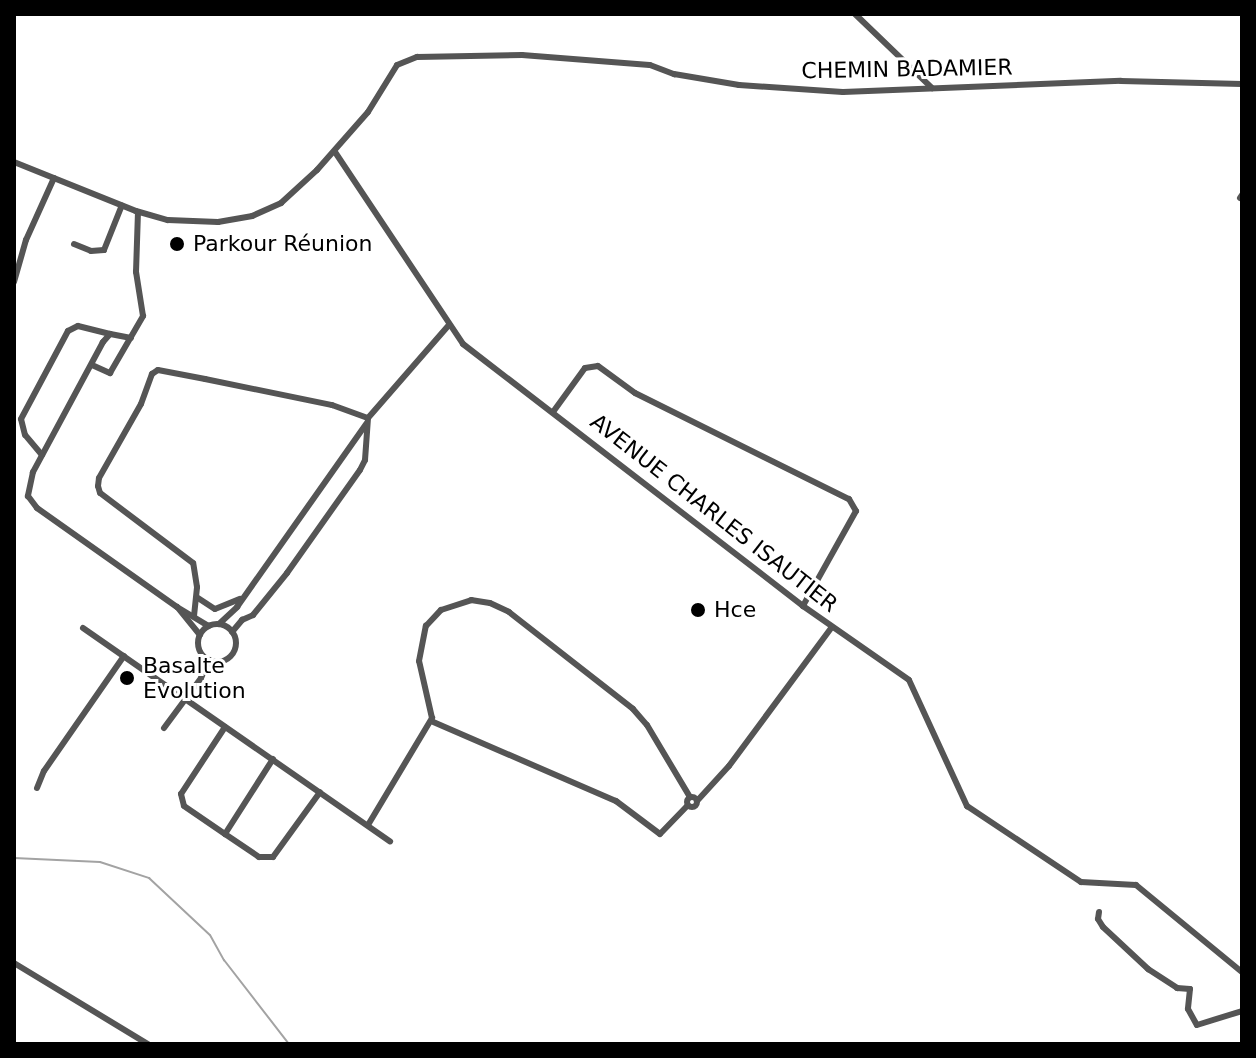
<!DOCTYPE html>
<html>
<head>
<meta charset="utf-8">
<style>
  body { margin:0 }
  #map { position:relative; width:1256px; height:1058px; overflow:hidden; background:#fff; font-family:"DejaVu Sans",sans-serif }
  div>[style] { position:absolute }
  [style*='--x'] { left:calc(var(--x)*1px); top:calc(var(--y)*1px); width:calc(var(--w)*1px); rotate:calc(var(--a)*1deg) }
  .stream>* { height:2px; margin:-1px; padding:0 1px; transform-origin:1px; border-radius:1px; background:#a3a3a3 }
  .minor>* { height:6px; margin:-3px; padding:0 3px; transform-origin:3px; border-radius:3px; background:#555 }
  .minor>.ring { margin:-3px; padding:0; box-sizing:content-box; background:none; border:6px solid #555; border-radius:50% }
  .dots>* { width:22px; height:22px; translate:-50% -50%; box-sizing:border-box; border:4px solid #fff; border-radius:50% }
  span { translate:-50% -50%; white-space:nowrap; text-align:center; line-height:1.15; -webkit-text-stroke:6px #fff; paint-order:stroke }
  .street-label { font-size:22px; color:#000 }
  .poi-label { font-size:22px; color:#000 }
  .left { translate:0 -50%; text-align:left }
  .frame { position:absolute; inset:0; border:16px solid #000; pointer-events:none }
</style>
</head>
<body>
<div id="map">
  <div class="stream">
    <i style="--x:14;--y:858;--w:86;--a:2.7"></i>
    <i style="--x:100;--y:862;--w:52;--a:18.1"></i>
    <i style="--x:149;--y:878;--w:83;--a:43.1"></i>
    <i style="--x:210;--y:935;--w:29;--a:61"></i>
    <i style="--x:224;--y:960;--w:106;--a:52.3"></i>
  </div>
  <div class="minor">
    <i style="--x:855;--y:14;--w:107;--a:43.9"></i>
    <i style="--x:335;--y:152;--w:231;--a:56.3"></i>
    <i style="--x:463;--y:344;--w:429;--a:37.6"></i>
    <i style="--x:803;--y:606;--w:129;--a:34.9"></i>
    <i style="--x:909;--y:680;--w:139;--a:65.3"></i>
    <i style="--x:967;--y:806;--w:137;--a:33.7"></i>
    <i style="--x:1081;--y:882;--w:55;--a:3.1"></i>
    <i style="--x:1136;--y:885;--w:137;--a:39.4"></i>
    <i style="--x:14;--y:162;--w:131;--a:21.9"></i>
    <i style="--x:136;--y:211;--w:33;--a:16"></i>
    <i style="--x:168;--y:220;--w:50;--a:2.3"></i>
    <i style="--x:218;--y:222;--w:35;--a:-10"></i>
    <i style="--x:252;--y:216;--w:32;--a:-24"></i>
    <i style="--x:281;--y:203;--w:49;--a:-42.5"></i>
    <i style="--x:317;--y:170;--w:77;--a:-48.7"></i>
    <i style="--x:368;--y:112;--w:55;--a:-58.3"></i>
    <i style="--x:397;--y:65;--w:22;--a:-22"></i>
    <i style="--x:417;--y:57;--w:105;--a:-1.1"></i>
    <i style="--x:522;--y:55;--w:128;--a:4.5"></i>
    <i style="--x:650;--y:65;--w:26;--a:21"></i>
    <i style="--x:674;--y:74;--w:66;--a:9.6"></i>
    <i style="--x:739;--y:85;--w:104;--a:3.9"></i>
    <i style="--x:843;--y:92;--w:278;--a:-2.3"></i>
    <i style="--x:1121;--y:81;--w:121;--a:1.4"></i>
    <i style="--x:1240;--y:198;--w:4;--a:-56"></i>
    <i style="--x:74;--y:244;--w:18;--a:22"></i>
    <i style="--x:91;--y:251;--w:13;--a:-4"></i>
    <i style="--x:104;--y:250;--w:48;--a:-68.2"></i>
    <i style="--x:14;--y:282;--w:44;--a:-74.1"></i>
    <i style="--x:26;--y:240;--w:68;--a:-65.7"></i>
    <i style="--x:131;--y:338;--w:21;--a:-169"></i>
    <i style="--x:110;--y:334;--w:11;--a:131"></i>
    <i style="--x:103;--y:342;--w:148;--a:118.3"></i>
    <i style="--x:33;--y:472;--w:25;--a:102"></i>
    <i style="--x:28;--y:496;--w:15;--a:53"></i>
    <i style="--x:37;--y:508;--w:171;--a:35.3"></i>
    <i style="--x:92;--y:365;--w:20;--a:24"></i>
    <i style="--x:110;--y:373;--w:66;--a:-59.9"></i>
    <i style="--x:143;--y:316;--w:45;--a:-99"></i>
    <i style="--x:136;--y:272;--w:60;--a:-88.1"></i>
    <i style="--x:553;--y:412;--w:54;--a:-54"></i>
    <i style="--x:585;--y:368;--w:13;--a:-9"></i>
    <i style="--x:598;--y:366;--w:46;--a:36.1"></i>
    <i style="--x:635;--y:393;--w:239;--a:26.4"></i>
    <i style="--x:849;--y:499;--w:14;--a:60"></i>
    <i style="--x:856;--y:511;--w:109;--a:119.2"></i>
    <i style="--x:42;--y:455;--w:26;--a:-130"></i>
    <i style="--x:25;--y:435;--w:16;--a:-104"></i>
    <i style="--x:21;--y:419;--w:100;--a:-61.9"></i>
    <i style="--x:68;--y:331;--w:11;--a:-27"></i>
    <i style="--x:78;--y:326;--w:33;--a:14"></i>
    <i style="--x:198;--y:598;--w:20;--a:33"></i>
    <i style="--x:215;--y:609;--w:27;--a:-22"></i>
    <i style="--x:194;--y:616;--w:29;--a:-84"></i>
    <i style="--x:197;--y:587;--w:24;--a:-99"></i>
    <i style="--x:193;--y:563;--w:116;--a:-143"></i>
    <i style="--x:100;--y:493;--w:7;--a:-106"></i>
    <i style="--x:98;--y:486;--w:8;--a:-83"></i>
    <i style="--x:99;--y:478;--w:85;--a:-60.4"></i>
    <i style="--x:141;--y:404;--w:32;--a:-70"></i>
    <i style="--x:152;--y:374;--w:7;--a:-34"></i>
    <i style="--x:158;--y:370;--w:48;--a:10.8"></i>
    <i style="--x:205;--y:379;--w:130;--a:11.6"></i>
    <i style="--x:332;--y:405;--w:38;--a:20"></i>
    <i style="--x:219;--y:624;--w:25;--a:-43"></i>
    <i style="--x:237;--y:607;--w:224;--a:-54.8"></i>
    <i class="ring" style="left:198px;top:624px;width:32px;height:32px"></i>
    <i style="--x:83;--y:628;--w:374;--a:34.8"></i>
    <i style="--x:232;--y:632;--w:16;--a:-50"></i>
    <i style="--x:242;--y:620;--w:12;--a:-24"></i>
    <i style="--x:253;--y:615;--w:54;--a:-51"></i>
    <i style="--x:287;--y:573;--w:126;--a:-54.7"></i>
    <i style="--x:360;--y:470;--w:11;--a:-63"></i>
    <i style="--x:365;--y:460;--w:42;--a:-85.9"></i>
    <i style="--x:368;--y:418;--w:122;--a:-49"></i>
    <i style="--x:200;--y:635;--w:36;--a:-129"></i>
    <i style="--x:177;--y:607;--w:37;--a:31"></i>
    <i style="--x:431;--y:721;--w:202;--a:23.4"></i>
    <i style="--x:616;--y:801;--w:55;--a:36.9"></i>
    <i style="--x:660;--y:834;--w:40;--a:-46"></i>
    <i style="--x:225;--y:727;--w:80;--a:123.3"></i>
    <i style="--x:181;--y:794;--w:12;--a:76"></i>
    <i style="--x:184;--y:806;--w:50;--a:34.3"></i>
    <i style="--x:225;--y:834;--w:89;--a:-57.4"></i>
    <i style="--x:164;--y:728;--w:62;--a:-53.5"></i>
    <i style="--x:201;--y:678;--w:20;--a:-66"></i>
    <i style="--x:37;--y:788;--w:18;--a:-68"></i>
    <i style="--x:44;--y:771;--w:140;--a:-55.2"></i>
    <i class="ring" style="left:687px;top:797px;width:4px;height:4px"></i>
    <i style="--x:697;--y:801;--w:47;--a:-47.6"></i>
    <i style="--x:729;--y:766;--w:173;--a:-53.5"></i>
    <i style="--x:368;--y:825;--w:125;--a:-59.1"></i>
    <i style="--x:432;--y:718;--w:58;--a:-102.8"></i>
    <i style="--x:419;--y:661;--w:36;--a:-79"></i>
    <i style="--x:426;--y:626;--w:22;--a:-47"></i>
    <i style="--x:441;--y:610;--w:32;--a:-18"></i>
    <i style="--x:471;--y:600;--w:19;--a:9"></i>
    <i style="--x:490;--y:603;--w:21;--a:25"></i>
    <i style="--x:509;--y:612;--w:157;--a:38"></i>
    <i style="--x:633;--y:709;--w:21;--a:49"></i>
    <i style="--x:647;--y:725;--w:84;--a:59.2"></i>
    <i style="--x:225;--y:834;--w:41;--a:34.1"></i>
    <i style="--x:259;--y:857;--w:14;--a:0"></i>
    <i style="--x:273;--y:857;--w:80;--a:-54.1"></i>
    <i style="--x:1099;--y:912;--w:7;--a:98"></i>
    <i style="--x:1098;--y:919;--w:9;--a:58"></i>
    <i style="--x:1103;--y:927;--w:62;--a:43"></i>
    <i style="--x:1148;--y:969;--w:35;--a:33"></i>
    <i style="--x:1177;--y:988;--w:13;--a:4"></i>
    <i style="--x:1190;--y:989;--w:20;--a:96"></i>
    <i style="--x:1188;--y:1009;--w:18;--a:61"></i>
    <i style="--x:1197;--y:1025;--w:47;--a:-17.3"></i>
    <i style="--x:14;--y:963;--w:157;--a:31.2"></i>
  </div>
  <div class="dots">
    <i style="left:177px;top:244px;background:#000"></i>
    <i style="left:698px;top:610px;background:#000"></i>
    <i style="left:127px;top:678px;background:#000"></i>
  </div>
  <div class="street-label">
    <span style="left:907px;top:69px;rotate:-1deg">CHEMIN BADAMIER</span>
    <span style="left:714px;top:513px;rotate:38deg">AVENUE CHARLES ISAUTIER</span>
  </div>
  <div class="poi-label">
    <span class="left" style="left:193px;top:244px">Parkour Réunion</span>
    <span class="left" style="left:714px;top:610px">Hce</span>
    <span class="left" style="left:143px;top:678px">Basalte<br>Evolution</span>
  </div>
  <div class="frame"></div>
</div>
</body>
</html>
